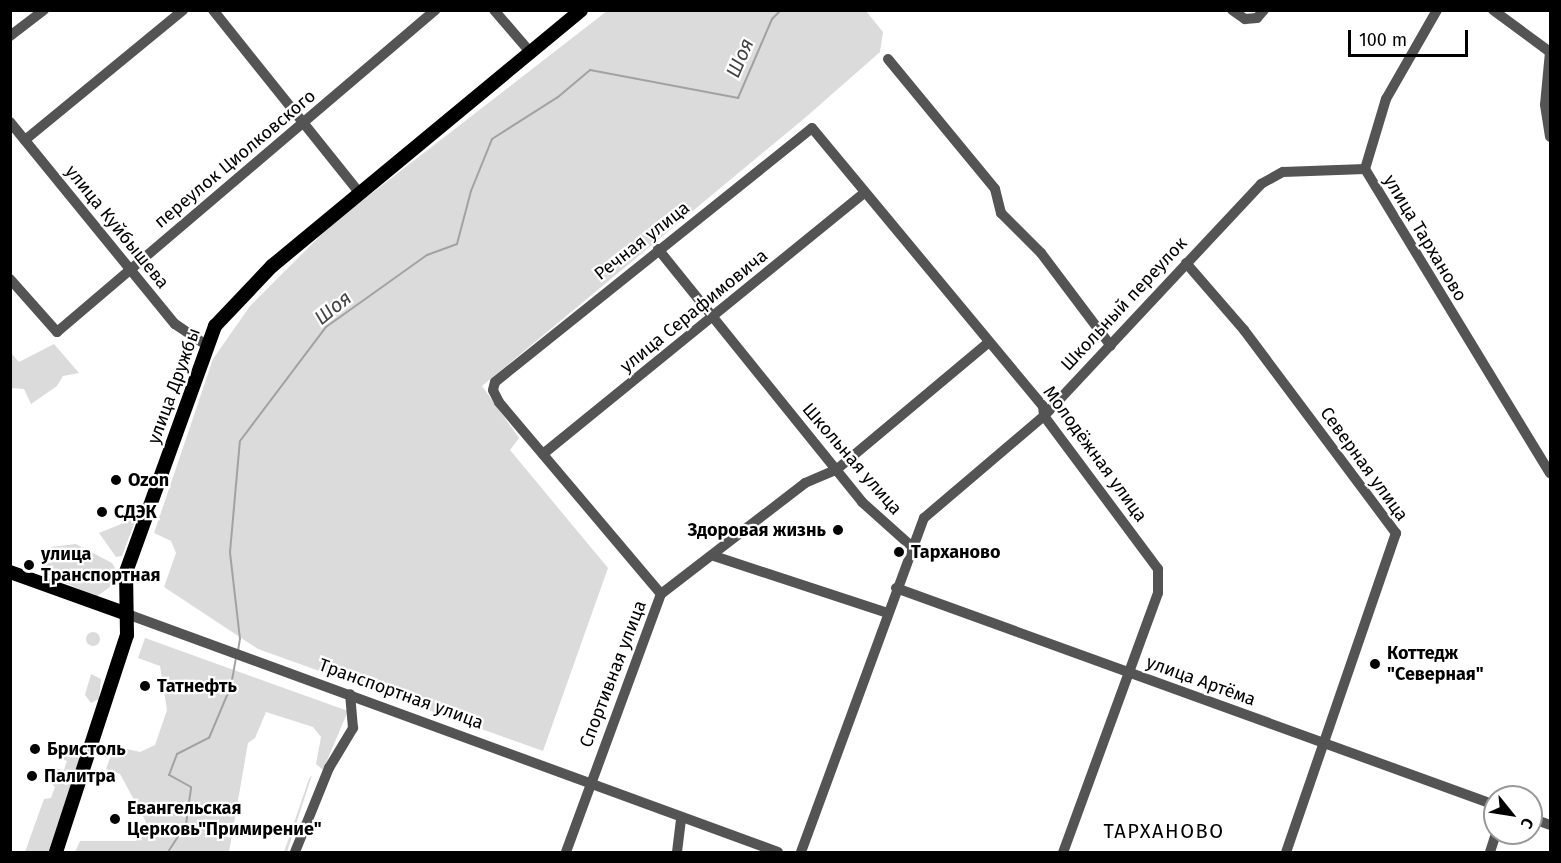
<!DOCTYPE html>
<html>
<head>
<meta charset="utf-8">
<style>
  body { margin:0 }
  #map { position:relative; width:1561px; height:863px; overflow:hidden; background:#fff; font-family:"Fira Sans",sans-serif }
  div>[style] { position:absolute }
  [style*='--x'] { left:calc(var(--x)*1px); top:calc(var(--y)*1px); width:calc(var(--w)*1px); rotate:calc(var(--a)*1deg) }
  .green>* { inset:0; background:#dbdbdb }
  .round { border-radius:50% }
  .stream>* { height:2px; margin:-1px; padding:0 1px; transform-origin:1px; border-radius:1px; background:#a2a2a2 }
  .minor>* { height:10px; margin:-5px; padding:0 5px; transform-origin:5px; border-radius:5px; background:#545454 }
  .major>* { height:14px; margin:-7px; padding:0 7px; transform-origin:7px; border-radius:7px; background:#000 }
  .dots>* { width:16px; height:16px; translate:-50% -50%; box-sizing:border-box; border:3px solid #fff; border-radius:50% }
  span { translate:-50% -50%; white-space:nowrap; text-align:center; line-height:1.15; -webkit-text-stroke:4.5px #fff; paint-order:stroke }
  .street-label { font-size:18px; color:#000 }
  .poi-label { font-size:18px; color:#000; font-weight:700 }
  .left { translate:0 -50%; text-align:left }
  .right { translate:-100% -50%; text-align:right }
  .water-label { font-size:20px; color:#434343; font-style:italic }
  .neighbourhood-label { font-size:20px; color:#000; letter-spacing:1.5px }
  .frame { position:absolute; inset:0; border:12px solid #000; pointer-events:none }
  .north { position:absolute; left:1483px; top:785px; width:60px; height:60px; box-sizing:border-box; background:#fff; border:2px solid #999; border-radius:50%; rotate:120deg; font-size:16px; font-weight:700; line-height:24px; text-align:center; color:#000 }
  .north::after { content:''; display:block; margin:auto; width:21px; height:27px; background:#000; clip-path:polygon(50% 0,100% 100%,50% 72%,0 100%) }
  .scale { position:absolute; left:1348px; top:30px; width:120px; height:27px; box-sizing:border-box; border:3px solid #000; border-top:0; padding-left:8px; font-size:18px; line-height:21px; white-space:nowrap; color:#000; -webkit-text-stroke:4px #fff; paint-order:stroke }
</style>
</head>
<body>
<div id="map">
  <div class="green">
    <i style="clip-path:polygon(607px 11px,866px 11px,883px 32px,880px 52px,806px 117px,482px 386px,519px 438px,510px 450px,608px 568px,543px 751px,258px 649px,164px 587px,176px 553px,171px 541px,154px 533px,213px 359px,250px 306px,332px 224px)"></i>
    <i style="clip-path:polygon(54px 344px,79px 373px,63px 376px,57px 386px,31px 404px,24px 389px,11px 388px,11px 353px,19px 362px)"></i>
    <i style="clip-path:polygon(131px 520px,134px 524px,122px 556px,116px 557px,99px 533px)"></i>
    <i style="clip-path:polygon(76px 544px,112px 563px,116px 570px,110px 587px,96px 597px,40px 571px,51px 547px)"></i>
    <i class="round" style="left:86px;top:632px;width:14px;height:14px"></i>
    <i style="clip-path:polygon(145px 638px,348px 711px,323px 770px,316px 764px,321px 737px,313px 727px,266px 712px,255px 738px,248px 743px,229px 852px,75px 852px,80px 841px,136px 841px,146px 822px,120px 774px,106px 769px,114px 746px,140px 752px,155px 745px,167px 710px,160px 666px,138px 658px)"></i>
    <i style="clip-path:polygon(91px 674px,101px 679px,99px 699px,91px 703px,85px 695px)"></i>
    <i style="clip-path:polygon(64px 753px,79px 758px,80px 763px,50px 852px,25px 852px,44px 799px,51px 798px,55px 787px,49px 781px,55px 768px,64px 770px,67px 761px,59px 758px)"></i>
    <i style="clip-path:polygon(312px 775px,287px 852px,284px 852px,309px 779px)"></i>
  </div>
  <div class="stream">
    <i style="--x:238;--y:651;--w:12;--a:-81"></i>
    <i style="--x:240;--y:639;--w:88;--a:-96.6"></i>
    <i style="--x:230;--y:552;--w:111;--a:-84.9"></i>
    <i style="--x:240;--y:441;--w:143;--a:-53"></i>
    <i style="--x:326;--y:327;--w:124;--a:-35.5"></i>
    <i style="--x:427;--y:255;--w:32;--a:-20"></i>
    <i style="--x:457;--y:244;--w:55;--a:-75.2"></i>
    <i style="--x:471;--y:191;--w:56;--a:-68"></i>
    <i style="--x:492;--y:139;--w:78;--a:-32.5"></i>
    <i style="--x:558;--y:97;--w:42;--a:-40.2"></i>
    <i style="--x:590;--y:70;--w:151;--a:10.7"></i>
    <i style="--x:738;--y:98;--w:86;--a:-66.7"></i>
    <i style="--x:772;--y:19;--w:13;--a:-45"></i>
    <i style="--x:168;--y:852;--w:33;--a:-57"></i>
    <i style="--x:186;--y:824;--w:37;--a:-82"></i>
    <i style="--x:191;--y:787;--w:25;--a:-151"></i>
    <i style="--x:169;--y:775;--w:22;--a:-69"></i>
    <i style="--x:177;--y:754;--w:36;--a:-27"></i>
    <i style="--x:209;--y:738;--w:56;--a:-67.1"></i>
    <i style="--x:231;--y:686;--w:27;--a:-80"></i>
  </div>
  <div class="minor">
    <i style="--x:213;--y:10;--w:233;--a:51.3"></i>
    <i style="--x:494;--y:10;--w:57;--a:49.3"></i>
    <i style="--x:1232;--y:10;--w:16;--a:35"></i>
    <i style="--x:1245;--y:19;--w:12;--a:-5"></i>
    <i style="--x:1257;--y:18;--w:11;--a:-49"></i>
    <i style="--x:1437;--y:10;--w:103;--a:119.8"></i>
    <i style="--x:1386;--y:99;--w:73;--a:106.7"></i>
    <i style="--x:1365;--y:169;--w:356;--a:58.7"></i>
    <i style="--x:1493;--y:10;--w:71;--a:36.4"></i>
    <i style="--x:10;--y:36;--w:43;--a:-37.4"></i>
    <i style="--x:1550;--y:52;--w:53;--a:95.4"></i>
    <i style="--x:1545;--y:105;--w:32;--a:81"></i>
    <i style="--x:888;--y:59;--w:168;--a:50.5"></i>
    <i style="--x:995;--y:189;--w:25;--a:76"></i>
    <i style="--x:1001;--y:213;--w:57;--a:45"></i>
    <i style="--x:1041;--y:253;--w:116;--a:53"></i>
    <i style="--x:10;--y:122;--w:261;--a:50.8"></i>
    <i style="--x:175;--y:324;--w:37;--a:34"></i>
    <i style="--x:25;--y:140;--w:205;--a:-39.4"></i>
    <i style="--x:658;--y:249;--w:325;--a:51.1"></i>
    <i style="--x:862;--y:502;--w:66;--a:41.9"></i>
    <i style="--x:1186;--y:263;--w:89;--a:49.1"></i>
    <i style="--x:1244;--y:330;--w:254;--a:53.2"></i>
    <i style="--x:1396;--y:533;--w:337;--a:109"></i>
    <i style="--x:10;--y:279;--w:71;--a:48.4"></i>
    <i style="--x:57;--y:332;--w:497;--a:-40.4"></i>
    <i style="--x:543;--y:454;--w:414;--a:-39.1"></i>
    <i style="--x:714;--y:556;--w:182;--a:18.2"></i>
    <i style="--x:896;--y:588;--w:637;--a:19.91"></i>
    <i style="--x:661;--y:594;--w:251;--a:-130.2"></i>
    <i style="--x:499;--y:402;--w:13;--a:-117"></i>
    <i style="--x:493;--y:390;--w:8;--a:-76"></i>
    <i style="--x:495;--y:382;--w:406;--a:-38.7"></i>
    <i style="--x:812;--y:128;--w:361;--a:50.3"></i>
    <i style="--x:1043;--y:406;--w:10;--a:84"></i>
    <i style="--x:1044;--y:416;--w:191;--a:53.3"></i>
    <i style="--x:1158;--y:569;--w:24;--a:90"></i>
    <i style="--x:1158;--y:593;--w:276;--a:110.1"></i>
    <i style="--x:661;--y:594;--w:182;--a:-37.6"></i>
    <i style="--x:805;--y:483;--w:34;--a:-23"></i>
    <i style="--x:836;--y:470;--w:199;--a:-39.9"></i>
    <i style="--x:127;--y:614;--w:693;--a:20.08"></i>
    <i style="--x:1531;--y:818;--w:20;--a:20"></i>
    <i style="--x:295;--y:852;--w:91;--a:-68"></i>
    <i style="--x:329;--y:768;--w:47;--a:-59"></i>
    <i style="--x:353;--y:728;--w:34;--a:-95"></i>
    <i style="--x:566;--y:852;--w:275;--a:-69.8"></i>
    <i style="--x:677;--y:852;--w:35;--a:-83"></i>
    <i style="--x:801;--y:852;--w:356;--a:-69.8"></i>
    <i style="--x:924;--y:518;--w:157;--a:-40.4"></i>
    <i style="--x:1044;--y:416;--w:318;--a:-46.9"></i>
    <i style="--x:1261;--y:184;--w:25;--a:-29"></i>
    <i style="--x:1283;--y:172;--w:82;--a:-2.1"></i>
    <i style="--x:1490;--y:852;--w:20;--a:-72"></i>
  </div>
  <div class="major">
    <i style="--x:10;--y:572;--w:124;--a:19.7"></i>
    <i style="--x:56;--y:852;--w:228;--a:-71.9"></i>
    <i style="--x:127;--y:635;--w:63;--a:-90.9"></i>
    <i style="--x:126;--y:572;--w:262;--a:-70.1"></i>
    <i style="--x:215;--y:326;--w:83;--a:-46.5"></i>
    <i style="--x:272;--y:266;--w:401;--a:-39.6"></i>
  </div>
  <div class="dots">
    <i style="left:116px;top:480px;background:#000"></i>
    <i style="left:102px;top:512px;background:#000"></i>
    <i style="left:838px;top:530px;background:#000"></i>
    <i style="left:899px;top:552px;background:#000"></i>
    <i style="left:29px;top:565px;background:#000"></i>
    <i style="left:1375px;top:664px;background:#000"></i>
    <i style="left:145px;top:686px;background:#000"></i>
    <i style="left:35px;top:749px;background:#000"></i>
    <i style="left:32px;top:776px;background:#000"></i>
    <i style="left:115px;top:819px;background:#000"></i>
  </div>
  <div class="street-label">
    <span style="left:235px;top:159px;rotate:-40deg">переулок Циолковского</span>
    <span style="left:117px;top:227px;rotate:51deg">улица Куйбышева</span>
    <span style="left:1425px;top:238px;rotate:59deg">улица Тарханово</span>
    <span style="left:642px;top:241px;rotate:-38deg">Речная улица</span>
    <span style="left:1124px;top:304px;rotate:-47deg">Школьный переулок</span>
    <span style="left:694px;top:311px;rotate:-39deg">улица Серафимовича</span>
    <span style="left:174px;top:386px;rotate:-70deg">улица Дружбы</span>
    <span style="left:1095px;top:454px;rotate:54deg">Молодёжная улица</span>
    <span style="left:852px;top:459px;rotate:49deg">Школьная улица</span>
    <span style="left:1364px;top:464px;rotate:54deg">Северная улица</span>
    <span style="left:613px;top:674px;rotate:-69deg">Спортивная улица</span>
    <span style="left:1201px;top:681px;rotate:20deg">улица Артёма</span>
    <span style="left:401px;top:694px;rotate:20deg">Транспортная улица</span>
  </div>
  <div class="poi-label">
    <span class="left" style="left:128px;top:480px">Ozon</span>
    <span class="left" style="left:114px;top:512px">СДЭК</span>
    <span class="right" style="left:826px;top:530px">Здоровая жизнь</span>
    <span class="left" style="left:911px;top:552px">Тарханово</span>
    <span class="left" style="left:41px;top:565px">улица<br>Транспортная</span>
    <span class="left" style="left:1387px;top:664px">Коттедж<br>"Северная"</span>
    <span class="left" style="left:157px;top:686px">Татнефть</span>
    <span class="left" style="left:47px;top:749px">Бристоль</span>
    <span class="left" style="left:44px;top:776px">Палитра</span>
    <span class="left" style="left:127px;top:819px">Евангельская<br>Церковь"Примирение"</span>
  </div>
  <div class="water-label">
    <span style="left:740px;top:58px;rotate:-67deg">Шоя</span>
    <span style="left:333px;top:308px;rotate:-39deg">Шоя</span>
  </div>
  <div class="neighbourhood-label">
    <span style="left:1164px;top:831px">ТАРХАНОВО</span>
  </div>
  <div class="frame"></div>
  <div class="north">С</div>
  <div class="scale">100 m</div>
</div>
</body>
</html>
